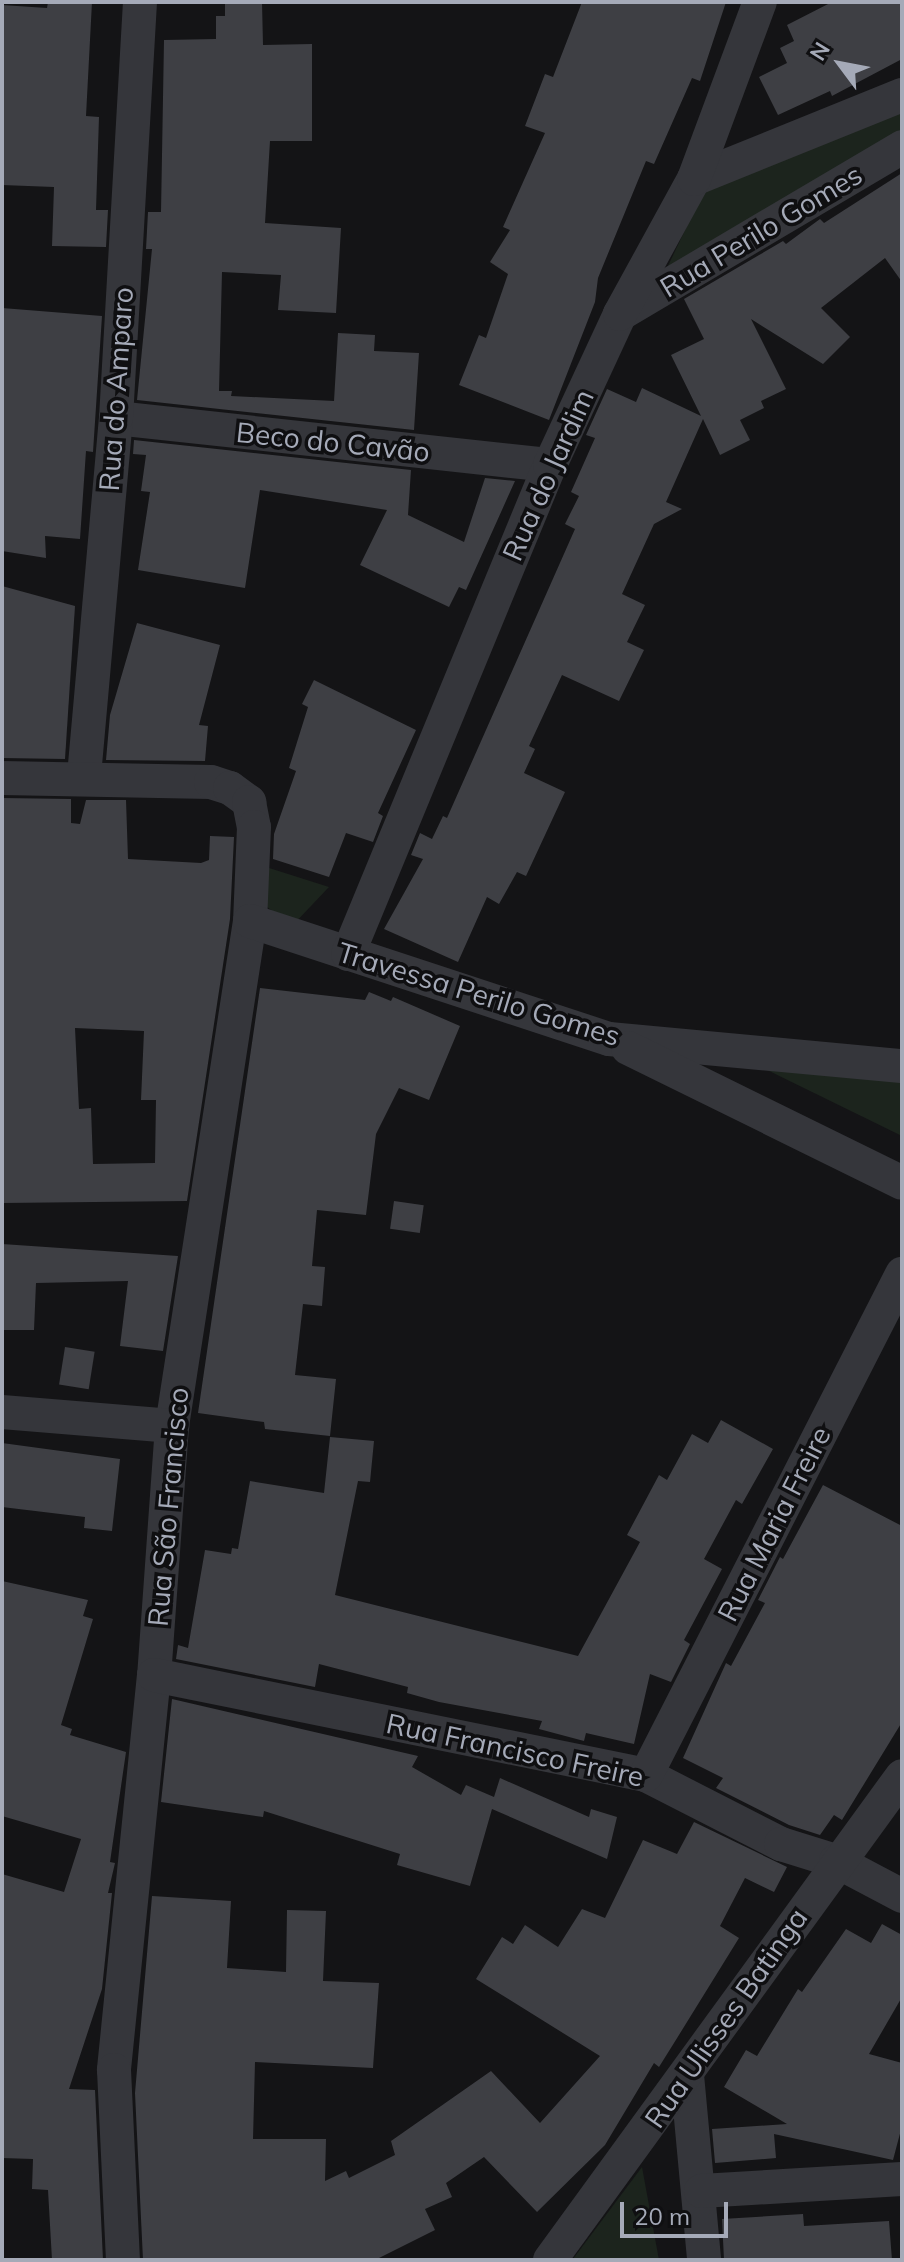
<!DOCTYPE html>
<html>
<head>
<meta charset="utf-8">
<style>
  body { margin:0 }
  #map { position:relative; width:904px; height:2262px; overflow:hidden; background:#141416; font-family:Mulish,sans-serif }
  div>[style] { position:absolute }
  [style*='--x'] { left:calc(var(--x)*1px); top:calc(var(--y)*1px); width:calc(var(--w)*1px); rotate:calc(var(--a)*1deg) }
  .green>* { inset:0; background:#1c241d }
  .building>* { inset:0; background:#3e3f44; transform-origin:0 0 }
  .minor>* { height:34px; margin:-17px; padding:0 17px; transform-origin:17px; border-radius:17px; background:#35363b }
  span { translate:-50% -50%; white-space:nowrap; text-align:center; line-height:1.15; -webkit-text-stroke:7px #0f0f11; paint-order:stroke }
  .street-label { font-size:28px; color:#a5aab8 }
  .frame { position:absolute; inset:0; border:4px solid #a5aab8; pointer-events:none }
  .north { position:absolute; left:800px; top:24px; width:80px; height:80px; -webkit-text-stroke:6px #0f0f11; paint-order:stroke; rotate:302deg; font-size:22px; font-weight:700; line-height:32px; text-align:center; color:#a5aab8 }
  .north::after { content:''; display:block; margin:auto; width:28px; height:36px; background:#a5aab8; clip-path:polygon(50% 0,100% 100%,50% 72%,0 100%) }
  .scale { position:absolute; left:620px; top:2202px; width:108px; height:36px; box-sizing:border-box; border:4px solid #a5aab8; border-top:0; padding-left:10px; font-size:24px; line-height:28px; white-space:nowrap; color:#a5aab8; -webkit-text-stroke:6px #0f0f11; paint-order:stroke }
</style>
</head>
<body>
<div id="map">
  <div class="green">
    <i style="clip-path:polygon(902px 104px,902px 139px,657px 289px,706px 186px)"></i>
    <i style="clip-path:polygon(266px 867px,329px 887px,292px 926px,258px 900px)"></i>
    <i style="clip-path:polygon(702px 1038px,902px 1062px,902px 1136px)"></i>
    <i style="clip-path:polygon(642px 2167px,659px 2260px,573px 2260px,573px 2259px)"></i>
  </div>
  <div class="building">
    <i style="clip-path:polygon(48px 2px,92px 2px,86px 116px,99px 117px,96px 210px,108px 210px,106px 247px,52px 246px,54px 187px,2px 185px,2px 5px,47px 8px)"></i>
    <i style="clip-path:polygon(225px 2px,262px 2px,263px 45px,312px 44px,312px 141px,270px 141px,265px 223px,341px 228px,336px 313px,278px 310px,281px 275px,222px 272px,219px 391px,232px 391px,231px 396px,334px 401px,338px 333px,375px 335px,374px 351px,419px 353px,414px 430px,137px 400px,152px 249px,146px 249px,148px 212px,161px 212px,164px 40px,216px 39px,216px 16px,225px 16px)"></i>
    <i style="clip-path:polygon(582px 2px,726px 2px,700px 81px,692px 78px,654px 164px,646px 161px,598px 278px,595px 302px,549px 420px,459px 385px,479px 335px,486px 338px,508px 274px,490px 262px,510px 230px,503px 227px,545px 133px,525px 126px,545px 74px,553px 77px)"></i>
    <i style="clip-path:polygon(832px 2px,902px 2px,902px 59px,832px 96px,830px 91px,778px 115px,759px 77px,787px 63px,780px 48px,794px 41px,787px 25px)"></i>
    <i style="clip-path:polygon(902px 173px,902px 282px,885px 258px,821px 308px,850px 337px,823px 364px,751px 319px,786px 389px,761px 401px,764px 408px,740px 420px,750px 440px,720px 455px,703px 419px,666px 502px,682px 509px,654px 524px,622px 594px,645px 605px,627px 642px,644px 650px,619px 701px,562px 675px,529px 746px,535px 749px,524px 773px,565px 792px,526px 876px,517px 872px,499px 904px,487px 897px,458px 962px,384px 929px,423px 859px,411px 855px,420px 833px,432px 839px,443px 816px,447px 818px,575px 529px,565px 524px,579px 496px,571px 492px,595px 438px,586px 435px,607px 389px,636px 402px,642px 388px,701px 416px,671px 355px,704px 339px,684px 299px,783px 241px,786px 244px,820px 219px,824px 223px)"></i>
    <i style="clip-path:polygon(2px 308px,102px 316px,93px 452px,86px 451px,80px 539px,45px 536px,46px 558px,2px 551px)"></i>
    <i style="clip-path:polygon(134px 440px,411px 470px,408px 515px,464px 542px,485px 478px,515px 481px,466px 590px,459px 587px,449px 607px,360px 565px,387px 510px,260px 490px,245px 588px,138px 570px,150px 492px,141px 491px,146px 455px,133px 454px)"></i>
    <i style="clip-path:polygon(2px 586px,75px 606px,65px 759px,2px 758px)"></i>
    <i style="clip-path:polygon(137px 623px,220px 645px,199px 725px,208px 726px,205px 761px,106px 760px,110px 715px)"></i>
    <i style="clip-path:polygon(314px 680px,416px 730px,378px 813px,383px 816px,373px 842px,346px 833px,329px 877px,273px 859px,274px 834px,296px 771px,289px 768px,308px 707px,302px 704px)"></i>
    <i style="clip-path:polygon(evenodd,2px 798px,71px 799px,71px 823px,80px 824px,86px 800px,126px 800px,128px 859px,201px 863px,209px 860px,210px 836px,234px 837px,230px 919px,187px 1201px,2px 1203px,2px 798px,75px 1028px,144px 1031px,141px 1100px,156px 1100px,155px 1163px,93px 1164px,91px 1108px,79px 1109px,75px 1028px)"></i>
    <i style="clip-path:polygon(260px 988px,365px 1000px,369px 992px,391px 1001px,393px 997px,460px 1026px,429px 1100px,399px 1088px,376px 1134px,366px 1215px,317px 1210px,312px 1266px,325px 1267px,322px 1306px,303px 1304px,295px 1375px,336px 1379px,330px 1436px,265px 1429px,264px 1422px,198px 1413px)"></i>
    <i style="left:394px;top:1201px;width:30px;height:28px;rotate:8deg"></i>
    <i style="clip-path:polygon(2px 1244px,178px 1256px,163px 1351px,120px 1346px,128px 1281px,36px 1283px,34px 1330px,2px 1330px)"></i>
    <i style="left:65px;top:1347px;width:30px;height:38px;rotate:9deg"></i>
    <i style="clip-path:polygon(721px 1420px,773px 1449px,742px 1504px,736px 1500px,704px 1559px,722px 1569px,684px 1640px,690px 1644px,671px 1682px,650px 1674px,634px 1744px,586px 1733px,584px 1741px,539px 1729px,542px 1721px,439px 1702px,407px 1693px,408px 1687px,319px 1664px,315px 1687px,176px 1659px,178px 1645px,188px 1648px,205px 1550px,231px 1554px,232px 1548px,238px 1549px,250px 1481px,324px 1493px,330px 1437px,374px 1441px,370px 1482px,358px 1481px,335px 1595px,578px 1656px,640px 1542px,627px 1535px,659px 1475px,667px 1480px,692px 1434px,708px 1443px)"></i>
    <i style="clip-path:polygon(2px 1443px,120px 1459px,112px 1531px,84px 1528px,85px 1517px,2px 1507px)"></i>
    <i style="clip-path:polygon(823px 1485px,902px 1526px,902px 1722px,842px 1820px,834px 1815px,820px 1835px,789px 1825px,716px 1788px,723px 1778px,683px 1758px,726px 1663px,731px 1666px,765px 1603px,758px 1600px,780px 1557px,783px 1559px)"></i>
    <i style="clip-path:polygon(2px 1581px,88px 1600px,83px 1616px,93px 1619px,61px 1725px,72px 1729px,70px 1735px,126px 1752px,110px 1862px,115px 1863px,108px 1893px,112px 1893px,102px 1989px,69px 2089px,95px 2090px,103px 2260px,52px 2260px,48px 2190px,32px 2189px,33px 2159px,2px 2158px,2px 1874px,64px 1892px,81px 1839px,2px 1816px)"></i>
    <i style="clip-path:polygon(172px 1699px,418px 1756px,412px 1767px,461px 1795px,466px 1785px,494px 1797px,500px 1778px,589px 1817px,591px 1809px,617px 1817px,607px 1859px,492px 1809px,470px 1886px,397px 1865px,400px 1854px,264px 1811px,263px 1817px,161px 1802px)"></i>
    <i style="clip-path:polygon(694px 1822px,787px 1867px,774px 1892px,745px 1878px,720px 1926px,739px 1938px,674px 2043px,659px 2067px,654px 2063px,605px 2145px,537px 2212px,484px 2157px,446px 2183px,452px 2197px,425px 2209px,435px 2230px,375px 2260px,143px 2260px,135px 2093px,152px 1896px,231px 1901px,227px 1968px,286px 1972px,287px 1910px,326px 1911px,323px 1981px,379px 1983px,373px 2068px,255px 2062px,253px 2139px,326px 2139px,325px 2181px,346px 2171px,349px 2178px,395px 2155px,391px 2141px,491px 2071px,540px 2123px,600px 2056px,476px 1979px,502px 1937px,513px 1944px,525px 1925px,558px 1947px,582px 1909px,605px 1918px,643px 1840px,677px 1854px)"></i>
    <i style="clip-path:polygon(882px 1924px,902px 1935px,902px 1997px,869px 2054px,902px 2063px,902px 2126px,893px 2160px,774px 2134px,776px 2158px,715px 2163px,712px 2129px,787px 2124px,724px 2087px,746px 2050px,757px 2056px,798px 1989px,802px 1992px,846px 1929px,871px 1943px)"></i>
    <i style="clip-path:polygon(803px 2214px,804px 2226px,889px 2221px,892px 2260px,724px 2260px,722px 2219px)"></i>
  </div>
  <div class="minor">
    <i style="--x:694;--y:179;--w:224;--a:-22"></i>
    <i style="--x:620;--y:314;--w:328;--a:-30.6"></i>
    <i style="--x:116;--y:418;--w:437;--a:6.2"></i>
    <i style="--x:84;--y:776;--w:359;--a:-84.9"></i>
    <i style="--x:116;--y:418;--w:417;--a:-86.7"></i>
    <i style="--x:2;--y:778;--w:209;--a:1.1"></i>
    <i style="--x:211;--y:782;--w:20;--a:18"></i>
    <i style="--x:230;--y:788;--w:24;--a:36"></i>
    <i style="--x:249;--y:802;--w:25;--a:79"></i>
    <i style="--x:254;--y:827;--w:94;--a:92.4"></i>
    <i style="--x:250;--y:921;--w:511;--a:98.78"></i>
    <i style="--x:172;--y:1426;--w:250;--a:94.1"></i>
    <i style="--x:154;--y:1675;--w:397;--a:95.8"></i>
    <i style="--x:114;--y:2070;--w:190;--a:87.3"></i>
    <i style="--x:250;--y:921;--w:378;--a:18.2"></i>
    <i style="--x:609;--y:1039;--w:294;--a:5.3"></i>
    <i style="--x:348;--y:954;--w:529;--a:-67.56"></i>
    <i style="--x:550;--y:465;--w:166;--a:-65.1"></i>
    <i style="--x:620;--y:314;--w:154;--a:-61.3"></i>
    <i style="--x:694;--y:179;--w:189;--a:-69.6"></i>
    <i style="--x:628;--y:1048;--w:305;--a:26.2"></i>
    <i style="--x:2;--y:1412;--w:171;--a:4.7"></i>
    <i style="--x:154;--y:1675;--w:502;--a:11.49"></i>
    <i style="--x:646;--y:1775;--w:152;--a:27.1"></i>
    <i style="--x:781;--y:1844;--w:58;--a:17.2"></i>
    <i style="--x:836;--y:1861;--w:75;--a:27.9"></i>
    <i style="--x:646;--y:1775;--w:563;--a:-62.93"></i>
    <i style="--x:687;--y:2075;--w:186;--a:84.7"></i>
    <i style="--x:701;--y:2191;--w:201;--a:-3.4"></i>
    <i style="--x:550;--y:2260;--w:598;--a:-53.97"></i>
  </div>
  <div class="street-label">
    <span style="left:761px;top:231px;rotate:-31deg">Rua Perilo Gomes</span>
    <span style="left:116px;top:389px;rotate:-86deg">Rua do Amparo</span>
    <span style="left:333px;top:442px;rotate:6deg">Beco do Cavão</span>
    <span style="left:548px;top:475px;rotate:-66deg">Rua do Jardim</span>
    <span style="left:479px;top:994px;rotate:17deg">Travessa Perilo Gomes</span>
    <span style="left:168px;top:1507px;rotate:-85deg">Rua São Francisco</span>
    <span style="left:774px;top:1524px;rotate:-63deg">Rua Maria Freire</span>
    <span style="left:515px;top:1750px;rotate:12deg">Rua Francisco Freire</span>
    <span style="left:726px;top:2018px;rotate:-55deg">Rua Ulisses Batinga</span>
  </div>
  <div class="frame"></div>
  <div class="north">N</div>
  <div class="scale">20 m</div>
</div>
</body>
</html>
